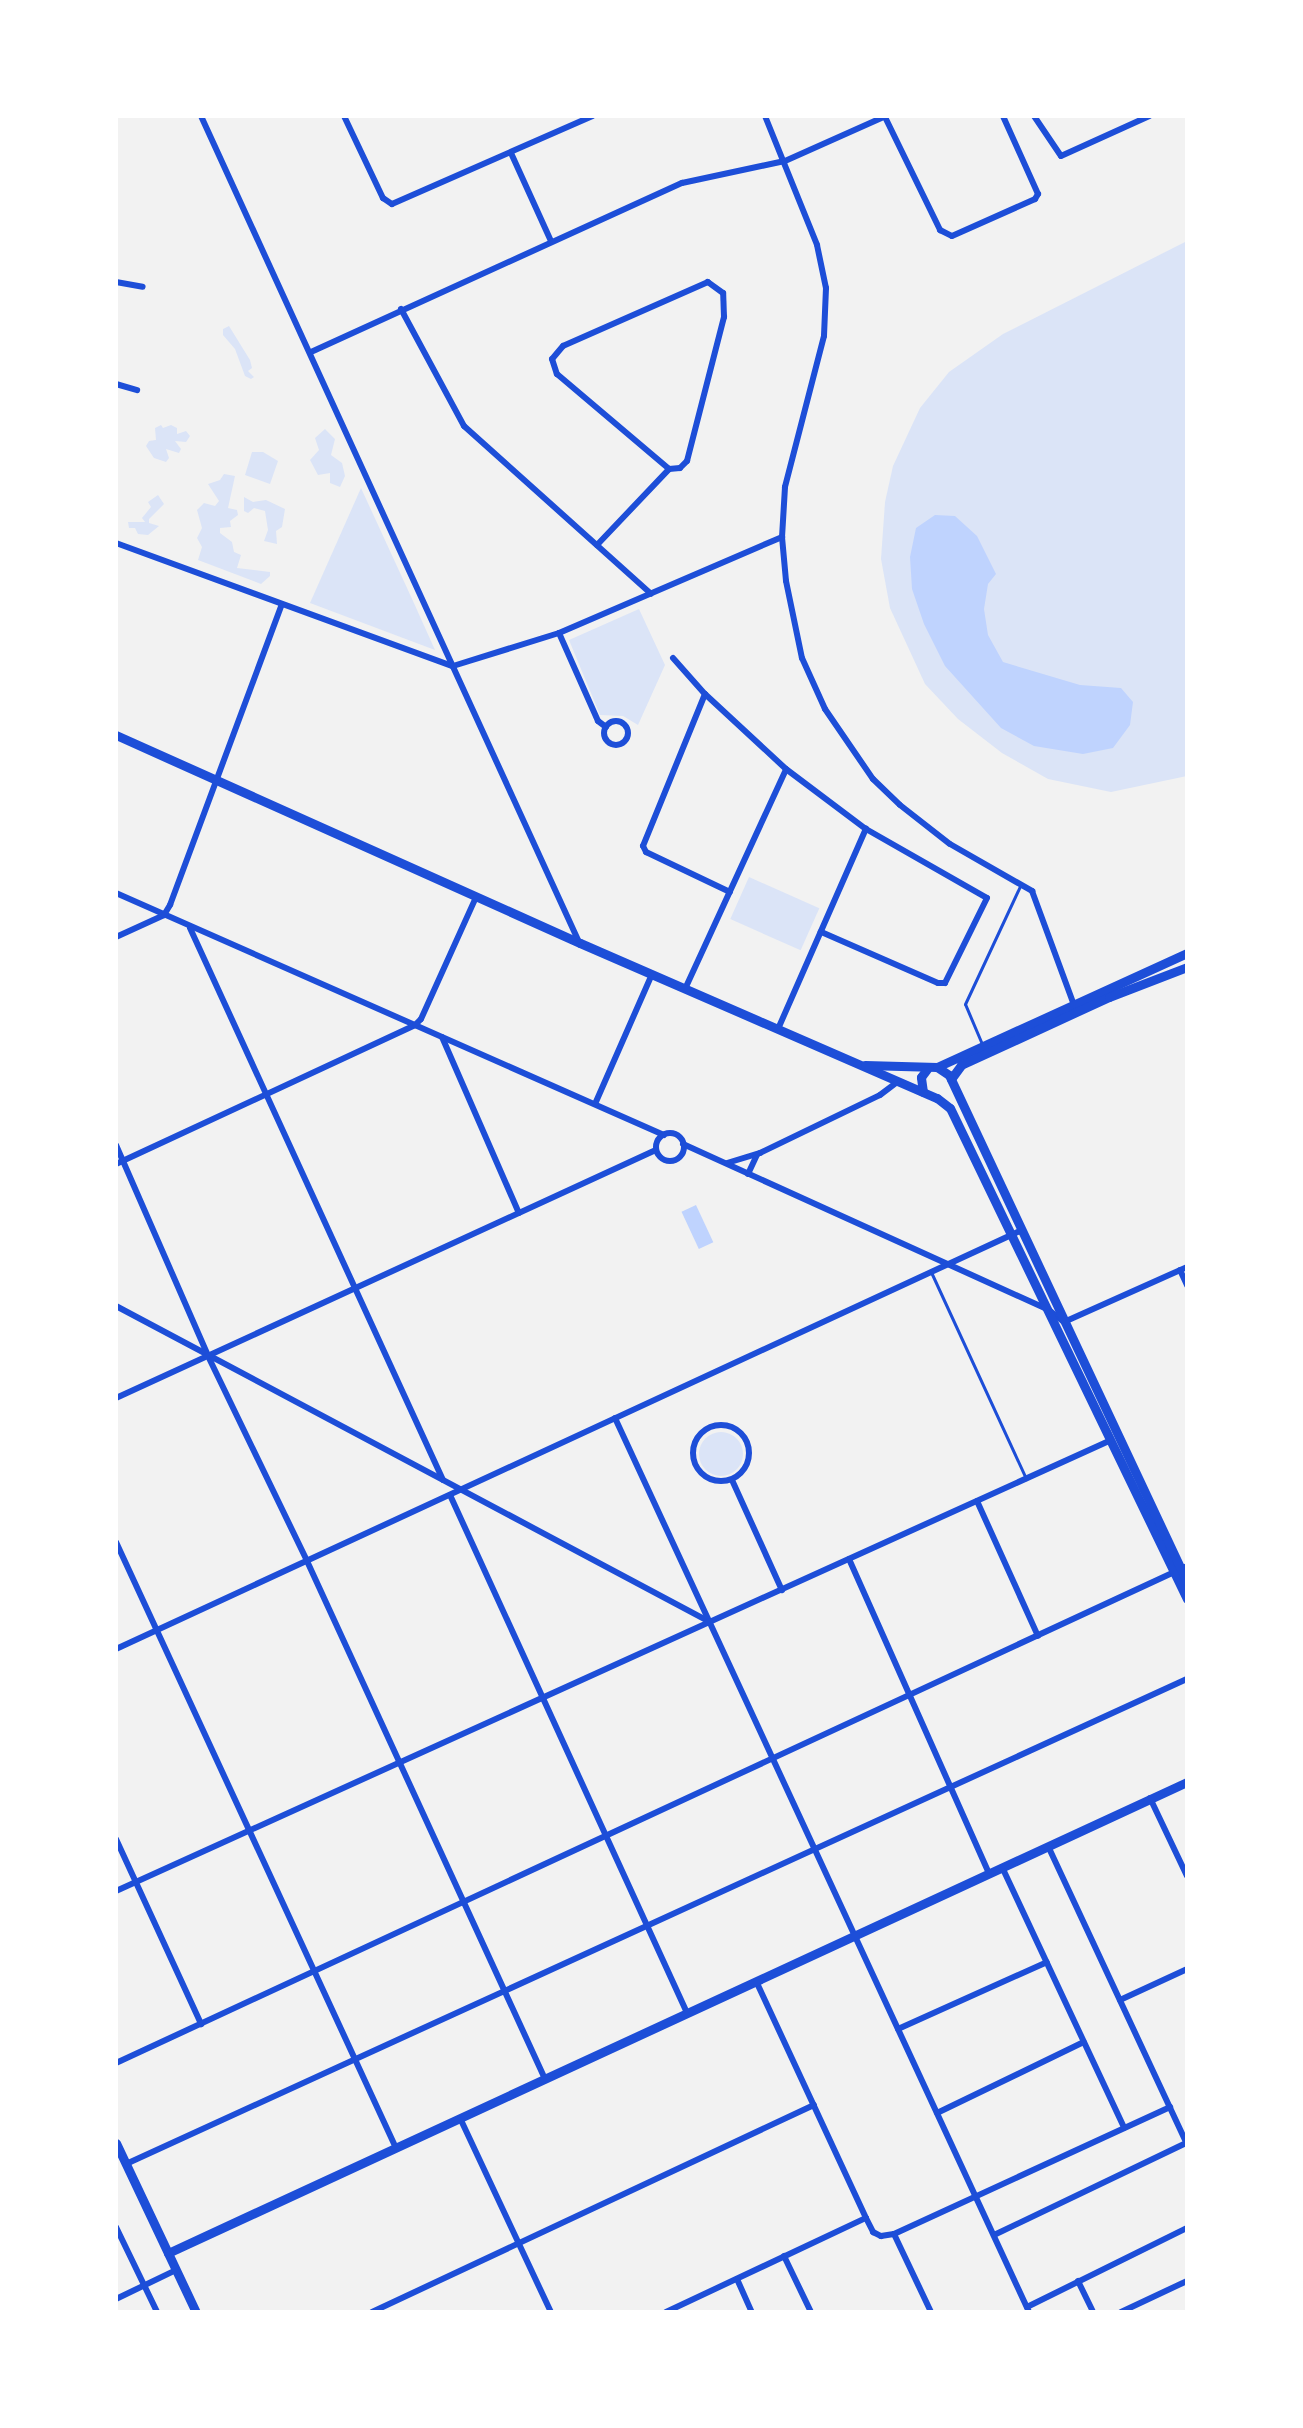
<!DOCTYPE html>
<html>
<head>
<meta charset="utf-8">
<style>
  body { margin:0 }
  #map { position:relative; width:1303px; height:2428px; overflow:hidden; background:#f2f2f2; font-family:"Noto Sans",sans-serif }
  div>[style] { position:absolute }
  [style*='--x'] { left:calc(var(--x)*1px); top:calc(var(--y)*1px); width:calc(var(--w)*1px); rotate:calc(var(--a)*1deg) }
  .green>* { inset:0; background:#dbe4f7; transform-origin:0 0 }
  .round { border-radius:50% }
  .water>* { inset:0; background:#bfd3fe; transform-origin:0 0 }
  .service>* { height:3px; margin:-1.5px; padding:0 1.5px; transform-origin:1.5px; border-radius:1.5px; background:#1d4ed8 }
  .minor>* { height:6px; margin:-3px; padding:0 3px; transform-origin:3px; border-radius:3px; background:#1d4ed8 }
  .minor>.ring { margin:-3px; padding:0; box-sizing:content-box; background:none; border:6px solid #1d4ed8; border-radius:50% }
  .secondary>* { height:9px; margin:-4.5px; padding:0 4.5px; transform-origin:4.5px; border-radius:4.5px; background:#1d4ed8 }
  span { translate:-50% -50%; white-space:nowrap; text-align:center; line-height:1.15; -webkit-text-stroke:6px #fff; paint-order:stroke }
  .frame { position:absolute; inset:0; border:118px solid #fff; pointer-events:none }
</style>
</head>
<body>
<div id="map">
  <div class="green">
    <i style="clip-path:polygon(1187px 241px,1187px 776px,1111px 792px,1048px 779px,1002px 753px,958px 719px,925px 684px,890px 608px,881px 559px,885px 502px,893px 466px,920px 408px,949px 372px,1003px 334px)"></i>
    <i style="clip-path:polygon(229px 326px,250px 360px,252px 368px,248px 371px,254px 377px,251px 379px,245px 376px,235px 349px,223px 335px,223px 329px)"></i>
    <i style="clip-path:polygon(161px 425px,163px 428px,171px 425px,177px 428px,177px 434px,186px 431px,190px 436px,186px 442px,175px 441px,181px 449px,179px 453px,166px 449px,169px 458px,166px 462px,154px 458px,146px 446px,149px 441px,156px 440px,155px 428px)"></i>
    <i style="clip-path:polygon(325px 429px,335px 439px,331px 455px,342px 463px,345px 476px,340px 487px,330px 483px,330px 473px,318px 475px,310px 460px,319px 450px,315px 438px)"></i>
    <i style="clip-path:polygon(252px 452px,263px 452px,278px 461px,270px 484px,245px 475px)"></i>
    <i style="clip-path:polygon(224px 474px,235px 476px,228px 508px,237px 510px,238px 515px,230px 521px,231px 527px,220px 528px,220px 533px,232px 542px,234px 552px,241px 555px,237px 568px,270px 572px,270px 576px,261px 584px,198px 560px,202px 547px,197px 538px,202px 528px,197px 510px,204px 503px,215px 506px,219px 501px,208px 484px,220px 480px)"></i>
    <i style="clip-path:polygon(361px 488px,413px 601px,435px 650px,310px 603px)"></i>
    <i style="clip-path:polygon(158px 495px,164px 504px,149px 519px,149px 523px,159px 526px,148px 535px,138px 534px,135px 528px,129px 528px,128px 522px,145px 522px,142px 518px,151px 507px,148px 502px)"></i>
    <i style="clip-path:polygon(244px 497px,253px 502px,266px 500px,285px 509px,282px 527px,276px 531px,277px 544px,264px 541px,268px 530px,265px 511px,254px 508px,248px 513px,244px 511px)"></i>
    <i style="clip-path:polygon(639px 609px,665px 665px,638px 725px,623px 716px,600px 715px,569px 640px)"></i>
    <i style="left:749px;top:877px;width:77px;height:46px;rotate:24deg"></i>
    <i class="round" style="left:699px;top:1432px;width:44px;height:44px"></i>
  </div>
  <div class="water">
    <i style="clip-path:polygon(935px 515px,955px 516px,977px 536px,996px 574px,988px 584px,984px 609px,988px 635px,1003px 662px,1080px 685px,1121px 688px,1133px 702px,1130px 725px,1113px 748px,1083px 754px,1034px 746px,1001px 728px,945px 666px,924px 624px,912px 589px,910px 557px,916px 528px)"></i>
    <i style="left:696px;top:1205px;width:41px;height:16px;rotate:65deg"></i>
  </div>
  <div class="service">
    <i style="--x:982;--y:1044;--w:43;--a:-113"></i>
    <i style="--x:965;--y:1004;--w:132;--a:-65"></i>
    <i style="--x:931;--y:1272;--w:228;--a:65.3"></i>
  </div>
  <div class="minor">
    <i style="--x:201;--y:116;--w:908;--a:65.41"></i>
    <i style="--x:344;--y:116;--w:91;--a:64.6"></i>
    <i style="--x:383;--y:198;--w:11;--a:34"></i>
    <i style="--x:392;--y:204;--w:219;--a:-23.7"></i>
    <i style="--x:765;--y:116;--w:139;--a:68"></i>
    <i style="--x:817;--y:245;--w:44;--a:78.2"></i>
    <i style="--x:826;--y:288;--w:48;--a:92.4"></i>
    <i style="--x:824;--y:336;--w:156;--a:104.5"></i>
    <i style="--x:785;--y:487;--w:50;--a:93.4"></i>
    <i style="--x:782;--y:537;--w:44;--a:84.8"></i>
    <i style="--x:786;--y:581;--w:79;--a:78.3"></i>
    <i style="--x:802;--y:658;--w:56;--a:65.7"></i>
    <i style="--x:825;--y:709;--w:85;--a:55.6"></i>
    <i style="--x:873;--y:779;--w:37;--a:44"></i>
    <i style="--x:900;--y:805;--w:63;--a:38"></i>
    <i style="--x:950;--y:844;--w:95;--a:29.8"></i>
    <i style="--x:1032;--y:891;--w:125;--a:69.8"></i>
    <i style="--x:1034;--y:116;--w:48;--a:56"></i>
    <i style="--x:1061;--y:156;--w:97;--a:-24.4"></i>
    <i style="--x:885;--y:117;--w:126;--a:64"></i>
    <i style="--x:940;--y:230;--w:13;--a:27"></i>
    <i style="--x:952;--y:236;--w:91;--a:-24"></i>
    <i style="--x:1035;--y:199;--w:6;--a:-59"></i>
    <i style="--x:1038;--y:194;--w:85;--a:-114.2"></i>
    <i style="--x:511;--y:153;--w:97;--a:65.6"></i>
    <i style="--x:116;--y:282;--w:27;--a:10"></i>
    <i style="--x:401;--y:309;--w:133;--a:61.7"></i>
    <i style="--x:464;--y:426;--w:251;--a:41.9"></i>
    <i style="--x:311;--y:352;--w:408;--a:-24.5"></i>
    <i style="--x:682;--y:183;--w:105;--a:-12.1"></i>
    <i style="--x:785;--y:161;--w:111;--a:-24"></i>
    <i style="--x:116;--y:384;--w:22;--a:16"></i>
    <i style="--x:116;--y:543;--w:359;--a:20.1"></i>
    <i style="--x:453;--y:666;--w:111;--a:-17.3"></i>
    <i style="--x:559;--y:633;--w:243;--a:-23.3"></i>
    <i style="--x:597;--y:545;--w:105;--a:-46.5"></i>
    <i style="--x:669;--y:469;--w:11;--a:-5"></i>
    <i style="--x:680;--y:468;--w:10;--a:-45"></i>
    <i style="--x:687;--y:461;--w:149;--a:-75.6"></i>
    <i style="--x:724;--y:317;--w:24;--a:-92"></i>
    <i style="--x:723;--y:293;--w:19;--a:-144"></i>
    <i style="--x:708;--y:282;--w:158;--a:156.2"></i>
    <i style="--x:563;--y:346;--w:17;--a:130"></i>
    <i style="--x:552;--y:359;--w:16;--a:72"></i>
    <i style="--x:557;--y:374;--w:147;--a:40.3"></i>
    <i style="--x:559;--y:633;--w:96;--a:66.1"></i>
    <i style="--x:598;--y:721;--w:10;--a:37"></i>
    <i style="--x:673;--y:658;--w:48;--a:48.4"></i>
    <i style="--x:705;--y:694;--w:110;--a:42.8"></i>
    <i style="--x:786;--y:769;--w:100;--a:36.9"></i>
    <i style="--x:866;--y:829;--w:139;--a:29.7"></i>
    <i style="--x:987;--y:898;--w:95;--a:116.3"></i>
    <i style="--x:945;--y:983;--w:7;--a:180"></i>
    <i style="--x:938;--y:983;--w:128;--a:-156.4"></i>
    <i style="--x:705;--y:694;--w:164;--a:112.2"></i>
    <i style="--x:643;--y:846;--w:7;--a:63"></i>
    <i style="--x:646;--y:852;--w:93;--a:25.5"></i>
    <i class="ring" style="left:604px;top:721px;width:18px;height:18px"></i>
    <i style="--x:116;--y:893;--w:599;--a:23.83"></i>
    <i style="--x:190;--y:928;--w:607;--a:65.38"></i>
    <i style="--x:116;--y:937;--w:53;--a:-24.6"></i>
    <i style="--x:164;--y:915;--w:12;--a:-59"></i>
    <i style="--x:170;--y:905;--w:319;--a:-69.6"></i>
    <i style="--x:685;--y:989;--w:242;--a:-65.3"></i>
    <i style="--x:778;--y:1029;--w:219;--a:-66.3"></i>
    <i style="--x:442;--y:1037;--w:192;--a:66.4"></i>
    <i style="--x:595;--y:1104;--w:142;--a:-66.3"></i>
    <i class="ring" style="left:656px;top:1133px;width:22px;height:22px"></i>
    <i style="--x:683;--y:1144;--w:402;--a:24.4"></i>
    <i style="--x:1049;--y:1310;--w:19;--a:39"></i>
    <i style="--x:1064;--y:1322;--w:135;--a:-24.1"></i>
    <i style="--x:116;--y:1145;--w:230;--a:66.4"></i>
    <i style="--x:208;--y:1356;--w:228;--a:64.2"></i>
    <i style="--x:307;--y:1561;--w:570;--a:65.32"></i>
    <i style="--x:727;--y:1163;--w:34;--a:-17"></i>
    <i style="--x:760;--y:1153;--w:133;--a:-25.8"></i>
    <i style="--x:880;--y:1095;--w:21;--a:-37"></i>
    <i style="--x:116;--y:1164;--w:330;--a:-24.9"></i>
    <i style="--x:415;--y:1025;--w:8;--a:-45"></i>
    <i style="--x:421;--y:1019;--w:134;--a:-65.7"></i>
    <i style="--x:748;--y:1174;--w:21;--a:-65"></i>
    <i style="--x:1180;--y:1270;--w:17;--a:65"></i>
    <i style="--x:116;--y:1306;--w:673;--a:28.01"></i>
    <i style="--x:116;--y:1398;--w:594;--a:-24.67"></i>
    <i style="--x:615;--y:1418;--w:985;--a:65.15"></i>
    <i class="ring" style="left:693px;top:1425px;width:50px;height:50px"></i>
    <i style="--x:732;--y:1480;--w:121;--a:65.6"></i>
    <i style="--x:450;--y:1495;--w:570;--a:65.41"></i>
    <i style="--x:977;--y:1501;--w:148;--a:65.7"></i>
    <i style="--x:116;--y:1542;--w:668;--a:65.2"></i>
    <i style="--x:849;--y:1559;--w:344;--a:66"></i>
    <i style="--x:116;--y:1649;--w:996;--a:-24.82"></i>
    <i style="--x:1150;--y:1798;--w:86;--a:64.6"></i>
    <i style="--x:116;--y:1839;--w:204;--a:65.3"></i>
    <i style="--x:1048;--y:1846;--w:329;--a:65"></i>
    <i style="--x:1002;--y:1867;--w:288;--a:64.9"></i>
    <i style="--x:116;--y:1891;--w:1092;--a:-24.38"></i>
    <i style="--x:756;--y:1981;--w:261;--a:65.1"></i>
    <i style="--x:866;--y:2218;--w:16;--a:63"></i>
    <i style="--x:873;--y:2232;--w:9;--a:27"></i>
    <i style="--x:881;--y:2236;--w:13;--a:-9"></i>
    <i style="--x:894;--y:2234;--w:304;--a:-24.7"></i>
    <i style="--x:1120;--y:2000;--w:74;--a:-24.8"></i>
    <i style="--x:898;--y:2029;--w:163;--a:-24.2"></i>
    <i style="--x:116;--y:2063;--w:1181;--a:-24.89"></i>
    <i style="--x:937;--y:2113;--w:163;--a:-25.8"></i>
    <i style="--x:460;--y:2118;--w:214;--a:64.9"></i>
    <i style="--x:126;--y:2164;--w:1167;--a:-24.57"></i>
    <i style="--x:116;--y:2227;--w:94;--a:64.2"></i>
    <i style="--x:894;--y:2234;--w:86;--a:64.6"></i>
    <i style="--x:994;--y:2235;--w:213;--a:-25.6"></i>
    <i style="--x:784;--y:2256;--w:62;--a:64.3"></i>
    <i style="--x:737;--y:2279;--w:36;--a:66"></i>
    <i style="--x:1078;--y:2281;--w:34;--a:64"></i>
    <i style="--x:116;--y:2299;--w:67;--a:-25.8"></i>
    <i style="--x:1027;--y:2307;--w:178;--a:-26.3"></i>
    <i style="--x:372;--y:2312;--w:488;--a:-25.1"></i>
    <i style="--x:666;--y:2312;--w:221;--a:-25.2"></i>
    <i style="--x:1121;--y:2312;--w:73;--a:-25.2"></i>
  </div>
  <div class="secondary">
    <i style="--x:116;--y:735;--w:508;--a:24.15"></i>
    <i style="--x:580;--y:943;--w:389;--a:23.5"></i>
    <i style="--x:937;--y:1098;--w:16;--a:38"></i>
    <i style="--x:950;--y:1108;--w:545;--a:64.23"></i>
    <i style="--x:865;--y:1065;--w:72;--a:1.6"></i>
    <i style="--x:937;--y:1067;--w:14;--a:34"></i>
    <i style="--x:949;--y:1075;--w:560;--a:64.85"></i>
    <i style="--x:937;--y:1067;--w:275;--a:-24.5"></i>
    <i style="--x:951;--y:1079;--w:17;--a:-54"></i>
    <i style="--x:961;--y:1065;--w:163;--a:-24.7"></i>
    <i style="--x:1109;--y:997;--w:84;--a:-21"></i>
    <i style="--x:923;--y:1092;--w:15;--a:-98"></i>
    <i style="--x:921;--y:1077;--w:10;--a:-53"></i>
    <i style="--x:116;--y:2143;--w:187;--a:64.7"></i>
    <i style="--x:168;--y:2253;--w:1123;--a:-24.81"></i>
  </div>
  <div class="frame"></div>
</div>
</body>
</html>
